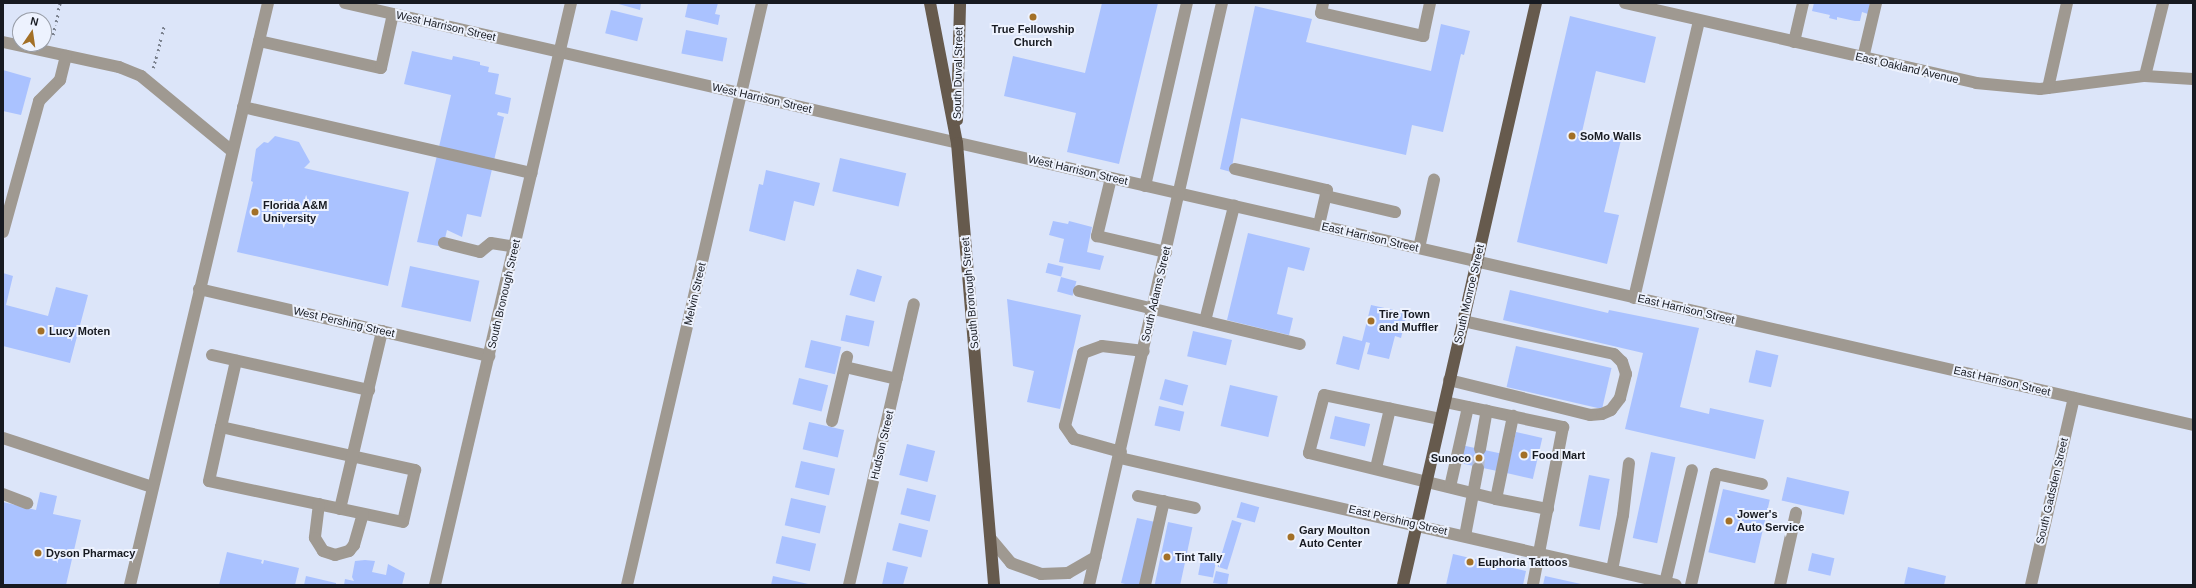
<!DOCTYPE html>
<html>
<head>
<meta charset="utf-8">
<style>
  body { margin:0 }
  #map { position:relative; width:2196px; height:588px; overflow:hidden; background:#dce5f9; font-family:Arial,sans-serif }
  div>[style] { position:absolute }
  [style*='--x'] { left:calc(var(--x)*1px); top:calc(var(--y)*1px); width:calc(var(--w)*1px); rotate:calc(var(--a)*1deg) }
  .building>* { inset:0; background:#aac2ff; transform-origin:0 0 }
  .minor-tunnel>* { height:12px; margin-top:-6px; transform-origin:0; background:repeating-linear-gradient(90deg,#b5bcce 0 12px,transparent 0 18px) }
  .path>* { height:2.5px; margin-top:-1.25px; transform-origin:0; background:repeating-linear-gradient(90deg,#7a818e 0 2px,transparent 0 5px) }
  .minor>* { height:12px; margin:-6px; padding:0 6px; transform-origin:6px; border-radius:6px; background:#9f9991 }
  .major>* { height:12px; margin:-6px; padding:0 6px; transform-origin:6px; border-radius:6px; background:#665a4d }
  .dots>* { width:11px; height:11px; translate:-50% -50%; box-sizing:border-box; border:2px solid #edf2fe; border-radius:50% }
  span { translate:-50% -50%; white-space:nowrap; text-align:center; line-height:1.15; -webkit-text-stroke:4px #edf2fe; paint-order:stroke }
  .street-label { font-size:11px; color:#171a21 }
  .poi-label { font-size:11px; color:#171a21; font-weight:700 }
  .left { translate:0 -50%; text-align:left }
  .right { translate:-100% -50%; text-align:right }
  .frame { position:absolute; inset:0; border:4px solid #171a21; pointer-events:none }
  .north { position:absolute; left:12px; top:12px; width:40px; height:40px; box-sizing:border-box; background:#edf2fe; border:1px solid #979ca6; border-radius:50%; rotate:13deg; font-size:11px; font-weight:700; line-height:16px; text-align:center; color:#171a21 }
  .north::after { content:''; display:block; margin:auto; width:14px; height:18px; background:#a37027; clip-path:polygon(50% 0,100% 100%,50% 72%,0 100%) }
</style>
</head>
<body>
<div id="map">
  <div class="building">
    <i style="clip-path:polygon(615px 3px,641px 3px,640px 10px)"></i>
    <i style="clip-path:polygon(688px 3px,718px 3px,715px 14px,720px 15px,718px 25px,685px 17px)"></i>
    <i style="clip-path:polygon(1102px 3px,1158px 3px,1119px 164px,1067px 152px,1076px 113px,1004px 96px,1013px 56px,1085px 73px)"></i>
    <i style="clip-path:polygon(1814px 3px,1870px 3px,1868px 14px,1862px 12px,1860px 21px,1855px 21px,1837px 17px,1837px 20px,1829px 18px,1830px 15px,1812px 11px)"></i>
    <i style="clip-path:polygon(1255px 6px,1312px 19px,1306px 42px,1431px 71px,1441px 24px,1470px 31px,1464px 55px,1461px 54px,1443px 132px,1412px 125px,1406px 155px,1241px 118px,1231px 172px,1220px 169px)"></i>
    <i style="left:611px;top:10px;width:33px;height:24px;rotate:14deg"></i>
    <i style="clip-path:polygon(1570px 16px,1656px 37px,1645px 83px,1596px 71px,1582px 132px,1621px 140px,1604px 212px,1619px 215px,1607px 264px,1517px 242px)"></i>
    <i style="left:686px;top:30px;width:42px;height:24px;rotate:11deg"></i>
    <i style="clip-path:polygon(412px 51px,452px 60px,453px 56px,480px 62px,480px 65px,489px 67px,488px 72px,499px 74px,495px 94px,511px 98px,508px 114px,498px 112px,497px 115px,504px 117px,481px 217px,467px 214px,462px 237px,447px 230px,443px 247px,417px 242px,451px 95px,404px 84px)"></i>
    <i style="clip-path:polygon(3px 70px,31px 78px,21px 115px,3px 111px)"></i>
    <i style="clip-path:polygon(275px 136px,299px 142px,310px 162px,304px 168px,409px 192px,388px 286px,237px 252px,253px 182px,251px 181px,256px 149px,264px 142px,268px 143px)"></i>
    <i style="left:840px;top:158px;width:68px;height:34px;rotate:13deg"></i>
    <i style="clip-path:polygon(766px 170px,820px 183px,814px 206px,794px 201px,785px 241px,749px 231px,759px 184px,763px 185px)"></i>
    <i style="clip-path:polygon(1053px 221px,1068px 224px,1069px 221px,1092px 227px,1087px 252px,1104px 256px,1100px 270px,1059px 262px,1064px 239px,1049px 235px)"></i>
    <i style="clip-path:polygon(1248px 233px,1310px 248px,1304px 271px,1288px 267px,1277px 314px,1293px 318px,1289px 335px,1227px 320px)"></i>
    <i style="left:1048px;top:263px;width:16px;height:10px;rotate:14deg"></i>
    <i style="left:410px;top:266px;width:71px;height:42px;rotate:12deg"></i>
    <i style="left:857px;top:269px;width:26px;height:27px;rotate:16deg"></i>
    <i style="clip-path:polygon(3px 273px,13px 276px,6px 305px,48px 316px,56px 287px,88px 295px,70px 363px,3px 346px)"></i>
    <i style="left:1061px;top:277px;width:16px;height:15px;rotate:15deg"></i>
    <i style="clip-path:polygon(1510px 290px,1608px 313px,1609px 310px,1699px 328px,1680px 407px,1709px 414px,1710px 408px,1764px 420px,1755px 459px,1625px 429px,1643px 353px,1503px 320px)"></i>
    <i style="clip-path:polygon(1007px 299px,1081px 315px,1060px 409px,1027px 402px,1034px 371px,1013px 366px)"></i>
    <i style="clip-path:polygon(1371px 305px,1407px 313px,1401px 338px,1395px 336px,1389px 359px,1367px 354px,1370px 343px,1366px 342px,1359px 370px,1336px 364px,1343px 336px,1362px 341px)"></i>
    <i style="left:846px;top:315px;width:29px;height:26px;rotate:12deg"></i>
    <i style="left:1193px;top:331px;width:40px;height:26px;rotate:13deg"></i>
    <i style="left:811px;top:340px;width:31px;height:28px;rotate:13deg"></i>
    <i style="left:1516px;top:346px;width:98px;height:42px;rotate:13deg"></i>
    <i style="left:1756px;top:350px;width:23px;height:33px;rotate:13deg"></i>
    <i style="left:799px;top:378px;width:30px;height:27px;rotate:14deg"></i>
    <i style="left:1165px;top:379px;width:24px;height:21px;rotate:15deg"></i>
    <i style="left:1230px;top:385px;width:49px;height:42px;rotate:13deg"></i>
    <i style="left:1159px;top:406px;width:26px;height:20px;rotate:13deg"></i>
    <i style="left:1335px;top:416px;width:36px;height:23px;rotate:13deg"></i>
    <i style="left:809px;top:422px;width:36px;height:28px;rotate:13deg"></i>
    <i style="left:1516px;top:432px;width:27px;height:42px;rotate:13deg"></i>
    <i style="left:907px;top:444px;width:29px;height:32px;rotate:14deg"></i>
    <i style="left:1461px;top:445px;width:42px;height:18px;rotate:12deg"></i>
    <i style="left:1651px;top:452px;width:25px;height:88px;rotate:12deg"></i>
    <i style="left:801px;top:461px;width:35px;height:27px;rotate:13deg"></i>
    <i style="left:1589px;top:475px;width:21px;height:52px;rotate:11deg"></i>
    <i style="left:1787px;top:477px;width:64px;height:24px;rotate:13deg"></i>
    <i style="left:907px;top:488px;width:30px;height:27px;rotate:14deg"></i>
    <i style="left:1723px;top:489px;width:48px;height:65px;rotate:13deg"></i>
    <i style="clip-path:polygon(40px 492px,57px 496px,53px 514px,81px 520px,66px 585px,3px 585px,3px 502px,36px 510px)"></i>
    <i style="left:791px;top:498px;width:36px;height:28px;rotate:13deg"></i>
    <i style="left:1241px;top:502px;width:19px;height:16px;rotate:16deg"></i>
    <i style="clip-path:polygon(1137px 518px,1155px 522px,1140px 585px,1129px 585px,1121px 583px)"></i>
    <i style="left:1232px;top:520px;width:10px;height:49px;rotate:17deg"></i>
    <i style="left:1168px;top:522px;width:25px;height:65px;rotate:12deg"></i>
    <i style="left:899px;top:523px;width:30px;height:28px;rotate:14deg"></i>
    <i style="left:782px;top:536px;width:35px;height:28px;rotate:13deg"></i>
    <i style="clip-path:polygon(227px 552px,262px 560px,261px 563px,263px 564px,264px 560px,299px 568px,295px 585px,219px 585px)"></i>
    <i style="left:1812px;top:553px;width:23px;height:18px;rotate:13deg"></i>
    <i style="clip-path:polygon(1453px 554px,1526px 571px,1523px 585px,1446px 585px)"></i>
    <i style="left:1202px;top:555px;width:15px;height:20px;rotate:11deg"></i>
    <i style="clip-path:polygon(365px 560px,375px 561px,372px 572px,386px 575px,388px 564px,405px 573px,402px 585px,344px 585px,345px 579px,354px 581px,352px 577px,355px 561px)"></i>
    <i style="clip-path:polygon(887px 562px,908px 567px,903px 585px,882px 585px)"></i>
    <i style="clip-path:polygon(1908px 567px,1946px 576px,1944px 585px,1904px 585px)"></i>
    <i style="clip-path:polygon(1216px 571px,1229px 574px,1227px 585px,1213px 583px)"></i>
    <i style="clip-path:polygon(306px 576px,336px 583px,336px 585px,304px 585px)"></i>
    <i style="clip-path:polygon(773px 576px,808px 584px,808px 585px,771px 585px)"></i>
    <i style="clip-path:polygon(1545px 576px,1581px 584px,1581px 585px,1543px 585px)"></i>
  </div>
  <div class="minor-tunnel">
    <i style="--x:1478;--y:468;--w:19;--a:-84"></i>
  </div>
  <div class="path">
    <i style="--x:58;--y:10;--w:7;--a:-74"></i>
    <i style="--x:56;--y:22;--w:9;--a:-77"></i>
    <i style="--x:162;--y:34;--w:9;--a:-77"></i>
    <i style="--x:53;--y:35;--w:10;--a:-79"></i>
    <i style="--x:158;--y:51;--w:14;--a:-78"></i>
    <i style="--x:153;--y:68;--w:15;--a:-74"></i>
  </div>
  <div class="minor">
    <i style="--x:345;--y:3;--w:1896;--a:12.86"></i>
    <i style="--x:1323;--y:3;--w:10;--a:101"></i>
    <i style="--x:1321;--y:13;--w:105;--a:12.7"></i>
    <i style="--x:1423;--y:36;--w:34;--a:-78"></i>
    <i style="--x:1625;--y:3;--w:360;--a:12.8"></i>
    <i style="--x:1976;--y:83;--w:64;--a:5.4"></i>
    <i style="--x:2040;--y:89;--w:106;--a:-7.1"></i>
    <i style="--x:2145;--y:76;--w:48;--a:3.6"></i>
    <i style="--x:259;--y:41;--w:125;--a:12.5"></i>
    <i style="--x:381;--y:68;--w:55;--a:-77.5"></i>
    <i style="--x:3;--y:42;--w:119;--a:12.2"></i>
    <i style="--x:119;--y:67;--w:24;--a:22"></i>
    <i style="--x:141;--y:76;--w:118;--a:39.5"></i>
    <i style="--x:1794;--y:42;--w:40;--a:-77"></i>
    <i style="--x:1863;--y:58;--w:57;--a:-76.7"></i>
    <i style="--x:2145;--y:76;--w:75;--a:-76.1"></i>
    <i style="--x:2048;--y:88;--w:87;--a:-77.4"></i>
    <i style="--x:243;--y:107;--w:296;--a:12.9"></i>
    <i style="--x:1235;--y:169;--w:94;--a:12.9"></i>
    <i style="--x:1327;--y:190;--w:36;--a:103"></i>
    <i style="--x:1111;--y:178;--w:60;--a:103.6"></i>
    <i style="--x:1097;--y:236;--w:71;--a:13.1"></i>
    <i style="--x:1145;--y:186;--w:188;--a:-77.1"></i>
    <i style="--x:1326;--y:196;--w:71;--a:13.1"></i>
    <i style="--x:3;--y:232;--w:136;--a:-74.6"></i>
    <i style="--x:39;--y:101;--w:30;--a:-45"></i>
    <i style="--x:60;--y:80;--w:25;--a:-76"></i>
    <i style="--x:444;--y:243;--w:37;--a:14"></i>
    <i style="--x:480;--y:252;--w:14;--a:-39"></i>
    <i style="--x:491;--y:243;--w:24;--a:9"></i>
    <i style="--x:1419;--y:248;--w:70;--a:-77.6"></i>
    <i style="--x:199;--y:289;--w:298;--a:13"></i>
    <i style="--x:1079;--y:291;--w:227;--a:13.5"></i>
    <i style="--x:1634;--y:298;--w:285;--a:-76.8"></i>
    <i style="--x:1205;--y:321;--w:119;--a:-75.8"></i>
    <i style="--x:212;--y:355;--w:161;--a:12.6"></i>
    <i style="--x:845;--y:367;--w:53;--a:13"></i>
    <i style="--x:1449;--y:380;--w:145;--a:13.9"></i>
    <i style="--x:1590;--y:415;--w:12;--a:-5"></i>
    <i style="--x:1602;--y:414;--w:10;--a:-24"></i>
    <i style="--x:1611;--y:410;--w:15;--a:-53"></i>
    <i style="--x:1620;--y:398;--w:25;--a:-76"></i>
    <i style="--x:1626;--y:374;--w:13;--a:-108"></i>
    <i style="--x:1622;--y:362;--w:11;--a:-135"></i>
    <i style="--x:1614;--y:354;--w:155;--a:-167.7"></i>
    <i style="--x:1445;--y:402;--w:121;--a:12"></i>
    <i style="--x:1563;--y:427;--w:161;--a:100.8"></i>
    <i style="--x:1440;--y:419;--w:118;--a:-168.3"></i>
    <i style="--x:1324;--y:395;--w:60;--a:104.5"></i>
    <i style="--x:1309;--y:453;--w:193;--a:13.8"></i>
    <i style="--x:1496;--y:499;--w:85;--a:-78.4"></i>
    <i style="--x:832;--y:421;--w:66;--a:-76.8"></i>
    <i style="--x:221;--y:427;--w:199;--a:12.5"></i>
    <i style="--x:415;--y:470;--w:53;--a:103"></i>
    <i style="--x:403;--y:522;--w:198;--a:-168.1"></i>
    <i style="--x:209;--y:481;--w:55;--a:-77.5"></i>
    <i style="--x:221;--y:427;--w:68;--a:-77.2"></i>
    <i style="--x:3;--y:438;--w:157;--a:18.2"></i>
    <i style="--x:1480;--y:449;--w:39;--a:-80"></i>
    <i style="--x:1121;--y:452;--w:49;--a:-164.5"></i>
    <i style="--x:1074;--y:439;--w:16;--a:-125"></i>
    <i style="--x:1065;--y:426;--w:75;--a:-76.1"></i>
    <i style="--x:1083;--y:353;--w:20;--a:-20"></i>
    <i style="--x:1102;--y:346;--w:42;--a:6.8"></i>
    <i style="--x:1120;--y:458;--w:570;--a:12.87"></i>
    <i style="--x:1376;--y:468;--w:61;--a:-76.7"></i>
    <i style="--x:1450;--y:487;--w:82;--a:-77.3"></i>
    <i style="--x:3;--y:494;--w:26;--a:21"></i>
    <i style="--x:1138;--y:496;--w:58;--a:11.9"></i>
    <i style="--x:1496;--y:499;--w:53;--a:10.9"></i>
    <i style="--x:319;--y:504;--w:34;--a:97"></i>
    <i style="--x:315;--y:538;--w:15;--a:58"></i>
    <i style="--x:323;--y:551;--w:13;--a:18"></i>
    <i style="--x:335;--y:555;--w:15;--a:-16"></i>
    <i style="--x:349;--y:551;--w:8;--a:-50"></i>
    <i style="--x:354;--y:545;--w:32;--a:-74"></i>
    <i style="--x:340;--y:509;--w:183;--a:-76.7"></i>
    <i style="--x:1465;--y:536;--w:69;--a:-79.2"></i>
    <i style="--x:991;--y:539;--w:31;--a:50"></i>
    <i style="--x:1011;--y:563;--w:32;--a:20"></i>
    <i style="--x:1041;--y:574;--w:27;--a:-2"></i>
    <i style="--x:1068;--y:573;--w:32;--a:-30"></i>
    <i style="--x:1612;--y:570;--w:56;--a:-78.7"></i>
    <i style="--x:1623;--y:515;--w:52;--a:-83.4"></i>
    <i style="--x:1665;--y:583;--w:116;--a:-76.6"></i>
    <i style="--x:130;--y:585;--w:598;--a:-76.66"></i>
    <i style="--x:435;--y:585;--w:598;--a:-76.85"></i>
    <i style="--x:627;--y:585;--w:597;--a:-76.94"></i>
    <i style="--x:849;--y:585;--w:288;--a:-77"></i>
    <i style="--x:1089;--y:585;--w:597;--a:-77.13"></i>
    <i style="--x:1145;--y:585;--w:86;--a:-77.3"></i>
    <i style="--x:1691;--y:585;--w:114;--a:-77.3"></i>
    <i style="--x:1716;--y:474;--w:47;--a:12.3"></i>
    <i style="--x:1780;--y:585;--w:74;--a:-77.5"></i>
    <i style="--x:2031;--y:585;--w:192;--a:-77.1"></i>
  </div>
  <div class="major">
    <i style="--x:930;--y:3;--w:143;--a:79.1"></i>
    <i style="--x:957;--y:143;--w:444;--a:85.2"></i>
    <i style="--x:957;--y:120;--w:117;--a:-88.5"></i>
    <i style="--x:1403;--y:585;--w:597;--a:-77.13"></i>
  </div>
  <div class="dots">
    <i style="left:1033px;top:17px;background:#a37027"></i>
    <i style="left:1572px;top:136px;background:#a37027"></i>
    <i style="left:255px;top:212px;background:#a37027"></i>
    <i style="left:1371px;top:321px;background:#a37027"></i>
    <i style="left:41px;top:331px;background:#a37027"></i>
    <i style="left:1524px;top:455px;background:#a37027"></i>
    <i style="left:1479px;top:458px;background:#a37027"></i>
    <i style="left:1729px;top:521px;background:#a37027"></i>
    <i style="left:1291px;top:537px;background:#a37027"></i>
    <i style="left:38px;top:553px;background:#a37027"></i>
    <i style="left:1167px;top:557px;background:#a37027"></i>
    <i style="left:1470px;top:562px;background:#a37027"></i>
  </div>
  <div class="street-label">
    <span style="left:446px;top:26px;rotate:13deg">West Harrison Street</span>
    <span style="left:1907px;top:68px;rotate:13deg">East Oakland Avenue</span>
    <span style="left:958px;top:73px;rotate:-89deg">South Duval Street</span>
    <span style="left:762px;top:98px;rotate:13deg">West Harrison Street</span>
    <span style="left:1078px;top:170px;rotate:13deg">West Harrison Street</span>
    <span style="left:1370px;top:237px;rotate:13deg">East Harrison Street</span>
    <span style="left:970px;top:293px;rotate:-95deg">South Bronough Street</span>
    <span style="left:504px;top:294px;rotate:-77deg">South Bronough Street</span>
    <span style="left:695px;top:294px;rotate:-77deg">Melvin Street</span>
    <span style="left:1156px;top:294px;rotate:-77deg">South Adams Street</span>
    <span style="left:1469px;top:294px;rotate:-77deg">South Monroe Street</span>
    <span style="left:1686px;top:309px;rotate:13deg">East Harrison Street</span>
    <span style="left:344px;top:322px;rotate:13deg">West Pershing Street</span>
    <span style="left:2002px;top:381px;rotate:13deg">East Harrison Street</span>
    <span style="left:882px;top:445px;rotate:-77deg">Hudson Street</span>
    <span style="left:2052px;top:491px;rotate:-77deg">South Gadsden Street</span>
    <span style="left:1398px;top:520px;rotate:13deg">East Pershing Street</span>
  </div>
  <div class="poi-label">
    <span style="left:1033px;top:36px">True Fellowship<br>Church</span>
    <span class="left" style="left:1580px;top:136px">SoMo Walls</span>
    <span class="left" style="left:263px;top:212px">Florida A&amp;M<br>University</span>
    <span class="left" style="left:1379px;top:321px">Tire Town<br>and Muffler</span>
    <span class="left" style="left:49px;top:331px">Lucy Moten</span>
    <span class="left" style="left:1532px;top:455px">Food Mart</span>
    <span class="right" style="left:1471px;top:458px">Sunoco</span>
    <span class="left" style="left:1737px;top:521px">Jower's<br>Auto Service</span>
    <span class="left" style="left:1299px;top:537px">Gary Moulton<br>Auto Center</span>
    <span class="left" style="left:46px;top:553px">Dyson Pharmacy</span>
    <span class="left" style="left:1175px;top:557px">Tint Tally</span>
    <span class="left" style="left:1478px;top:562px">Euphoria Tattoos</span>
  </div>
  <div class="frame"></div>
  <div class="north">N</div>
</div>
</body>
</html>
